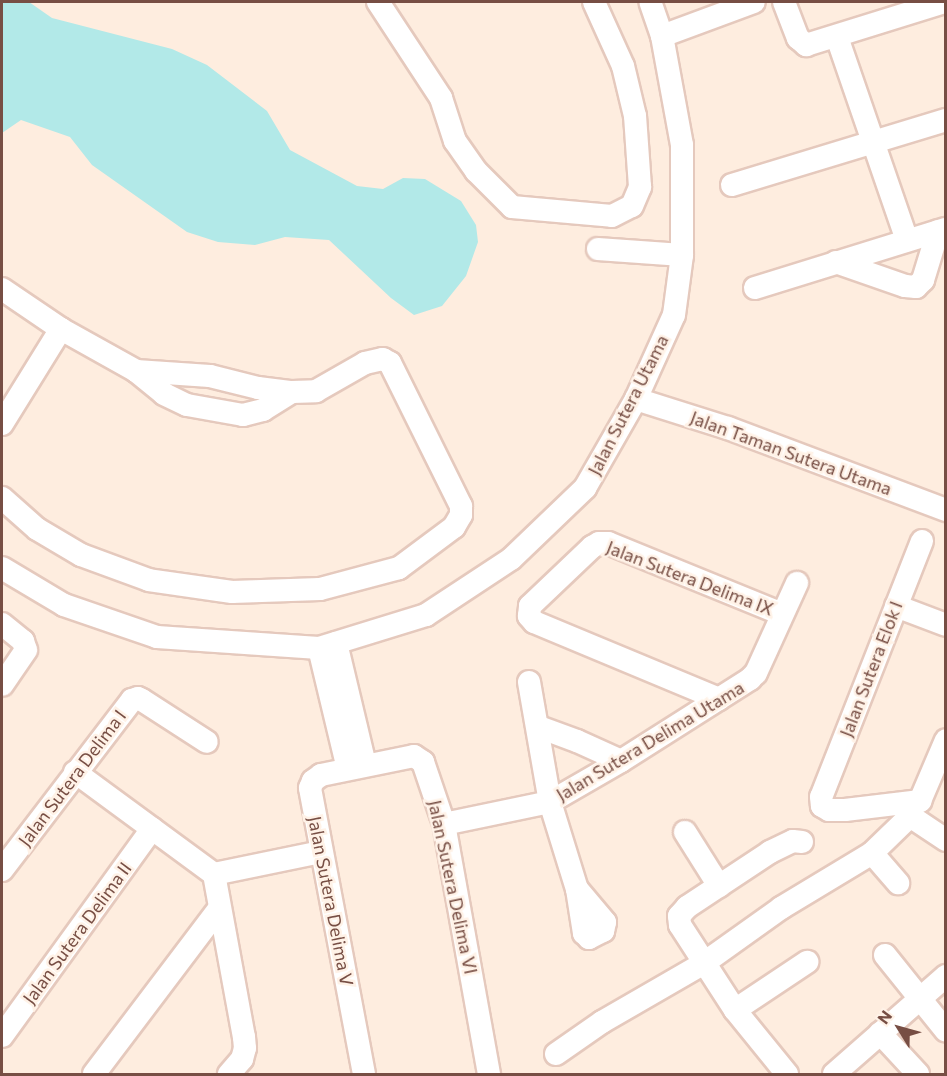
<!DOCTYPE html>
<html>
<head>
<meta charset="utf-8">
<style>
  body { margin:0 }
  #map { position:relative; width:947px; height:1076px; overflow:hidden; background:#feeddf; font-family:Commissioner,sans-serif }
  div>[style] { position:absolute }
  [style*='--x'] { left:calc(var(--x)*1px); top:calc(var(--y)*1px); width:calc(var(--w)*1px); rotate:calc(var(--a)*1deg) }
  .water>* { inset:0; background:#b2e9e8 }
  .roads { filter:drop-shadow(2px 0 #e5c9bd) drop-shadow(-2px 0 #e5c9bd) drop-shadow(0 2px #e5c9bd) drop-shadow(0 -2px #e5c9bd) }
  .minor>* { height:22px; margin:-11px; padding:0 11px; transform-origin:11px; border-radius:11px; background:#fff }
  span { translate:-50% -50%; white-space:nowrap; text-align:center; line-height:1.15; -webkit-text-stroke:5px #fff2e7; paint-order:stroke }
  .street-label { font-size:18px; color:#774e44 }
  .frame { position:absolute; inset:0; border:3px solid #774e44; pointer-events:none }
  .north { position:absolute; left:869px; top:998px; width:60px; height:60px; -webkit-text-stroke:4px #fff2e7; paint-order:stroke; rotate:307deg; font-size:16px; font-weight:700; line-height:24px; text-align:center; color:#774e44 }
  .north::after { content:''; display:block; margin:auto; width:21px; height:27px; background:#774e44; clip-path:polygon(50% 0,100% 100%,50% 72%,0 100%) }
</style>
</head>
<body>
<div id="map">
  <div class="water">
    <i style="clip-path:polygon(2px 2px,29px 2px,52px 18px,172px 49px,207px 65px,267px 111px,290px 150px,357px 186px,383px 189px,403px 178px,425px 179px,461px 201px,476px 225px,478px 242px,466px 276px,442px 306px,414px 315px,391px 298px,329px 240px,285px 237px,255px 245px,218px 242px,187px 232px,92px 165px,70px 137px,21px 120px,2px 133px)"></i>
  </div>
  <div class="roads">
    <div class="minor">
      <i style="--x:378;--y:2;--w:115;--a:56.7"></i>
      <i style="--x:441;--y:98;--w:45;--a:72"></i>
      <i style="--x:455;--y:141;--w:37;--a:55"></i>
      <i style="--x:476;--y:171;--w:51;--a:45"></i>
      <i style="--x:512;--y:207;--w:100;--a:5.1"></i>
      <i style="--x:612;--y:216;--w:22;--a:-27"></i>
      <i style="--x:632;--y:206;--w:21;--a:-67"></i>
      <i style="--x:640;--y:187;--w:71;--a:-94"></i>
      <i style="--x:635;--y:116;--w:51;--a:-103.5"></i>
      <i style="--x:623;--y:66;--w:70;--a:-114.4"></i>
      <i style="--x:784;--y:2;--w:39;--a:69"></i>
      <i style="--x:798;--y:38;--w:11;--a:41"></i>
      <i style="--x:806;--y:45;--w:145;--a:-17.3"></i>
      <i style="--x:662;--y:36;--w:98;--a:-20.3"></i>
      <i style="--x:837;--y:37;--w:215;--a:71"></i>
      <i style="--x:732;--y:185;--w:224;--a:-16.9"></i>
      <i style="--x:598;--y:249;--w:84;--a:4.1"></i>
      <i style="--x:836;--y:262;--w:73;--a:19.2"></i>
      <i style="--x:905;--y:286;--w:11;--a:5"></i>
      <i style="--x:916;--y:287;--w:10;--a:-45"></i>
      <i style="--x:923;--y:280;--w:51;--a:-73"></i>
      <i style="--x:755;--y:288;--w:200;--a:-17.2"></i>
      <i style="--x:2;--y:289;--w:71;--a:34.1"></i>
      <i style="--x:61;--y:329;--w:86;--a:29.2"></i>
      <i style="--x:136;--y:371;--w:36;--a:39"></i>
      <i style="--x:164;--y:394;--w:25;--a:26"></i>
      <i style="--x:187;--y:405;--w:57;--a:10.1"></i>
      <i style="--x:243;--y:415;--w:21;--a:-14"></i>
      <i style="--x:263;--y:410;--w:34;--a:-32"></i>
      <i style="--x:292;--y:392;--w:24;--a:-2"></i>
      <i style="--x:316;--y:391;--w:56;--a:-29.7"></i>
      <i style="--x:365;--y:363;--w:18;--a:-13"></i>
      <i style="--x:383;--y:359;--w:8;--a:30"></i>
      <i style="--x:390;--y:363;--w:160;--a:63.6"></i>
      <i style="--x:461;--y:506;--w:9;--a:90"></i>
      <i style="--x:461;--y:515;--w:14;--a:120"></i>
      <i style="--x:454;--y:527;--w:69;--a:143.3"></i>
      <i style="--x:399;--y:568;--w:82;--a:165.1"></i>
      <i style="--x:320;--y:589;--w:88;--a:178"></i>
      <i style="--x:232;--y:592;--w:84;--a:-171.8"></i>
      <i style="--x:149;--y:580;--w:72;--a:-159.8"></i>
      <i style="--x:81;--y:555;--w:51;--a:-149.4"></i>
      <i style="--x:37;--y:529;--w:47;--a:-138.5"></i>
      <i style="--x:136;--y:371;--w:74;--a:3.9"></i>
      <i style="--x:210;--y:376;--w:49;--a:14"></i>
      <i style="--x:258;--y:388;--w:34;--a:7"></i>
      <i style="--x:636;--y:399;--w:96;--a:17.5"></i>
      <i style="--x:728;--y:428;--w:233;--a:20.6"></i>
      <i style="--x:2;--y:424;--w:112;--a:-58.2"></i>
      <i style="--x:922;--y:541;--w:275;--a:111.5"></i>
      <i style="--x:821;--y:797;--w:9;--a:84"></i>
      <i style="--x:822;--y:806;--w:8;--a:30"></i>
      <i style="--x:829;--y:810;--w:16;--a:0"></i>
      <i style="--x:845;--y:810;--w:76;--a:-6.8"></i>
      <i style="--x:920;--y:801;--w:66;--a:-66.9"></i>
      <i style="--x:2;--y:568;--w:72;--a:30.8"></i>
      <i style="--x:64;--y:605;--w:98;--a:19"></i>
      <i style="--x:157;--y:637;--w:162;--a:3.9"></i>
      <i style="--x:319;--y:648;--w:112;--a:-17.1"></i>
      <i style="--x:426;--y:615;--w:102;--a:-33.4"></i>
      <i style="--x:511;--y:559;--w:103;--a:-43.8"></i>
      <i style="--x:585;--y:488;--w:103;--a:-60.2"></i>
      <i style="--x:636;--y:399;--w:92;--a:-65.7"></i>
      <i style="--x:674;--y:315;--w:61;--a:-82.4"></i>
      <i style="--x:682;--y:255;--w:110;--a:-90"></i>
      <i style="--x:682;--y:145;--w:111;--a:-100.4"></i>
      <i style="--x:662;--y:36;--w:36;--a:-109"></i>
      <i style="--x:896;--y:606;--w:53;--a:20.8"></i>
      <i style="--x:2;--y:624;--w:27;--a:39"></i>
      <i style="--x:23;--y:641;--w:9;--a:72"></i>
      <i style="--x:26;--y:650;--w:42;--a:124.4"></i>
      <i style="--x:336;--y:643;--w:125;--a:76.6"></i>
      <i style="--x:319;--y:648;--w:124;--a:76.5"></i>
      <i style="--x:529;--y:682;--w:122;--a:80.1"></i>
      <i style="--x:550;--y:802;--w:91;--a:72.8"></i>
      <i style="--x:577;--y:889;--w:45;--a:81"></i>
      <i style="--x:584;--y:933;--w:7;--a:45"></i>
      <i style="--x:589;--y:938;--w:16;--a:-27"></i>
      <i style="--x:603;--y:931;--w:9;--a:-77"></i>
      <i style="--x:605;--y:922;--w:43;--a:-130.3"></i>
      <i style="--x:719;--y:699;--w:200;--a:-157.4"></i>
      <i style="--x:534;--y:622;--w:8;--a:-130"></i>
      <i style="--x:529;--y:616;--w:10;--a:-84"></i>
      <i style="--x:530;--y:606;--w:86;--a:-43.6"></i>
      <i style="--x:592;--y:547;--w:8;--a:-30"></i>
      <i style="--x:599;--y:543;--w:9;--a:0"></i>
      <i style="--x:608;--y:543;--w:188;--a:22.2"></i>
      <i style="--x:539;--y:727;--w:40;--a:20.2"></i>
      <i style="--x:577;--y:741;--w:48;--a:24.4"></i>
      <i style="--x:75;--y:772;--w:172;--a:36.3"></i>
      <i style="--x:214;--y:874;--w:109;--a:-11.6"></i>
      <i style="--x:444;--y:824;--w:108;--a:-11.7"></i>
      <i style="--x:550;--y:802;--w:82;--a:-30"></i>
      <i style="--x:621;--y:761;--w:153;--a:-32.4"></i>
      <i style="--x:750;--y:679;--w:8;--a:-45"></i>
      <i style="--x:756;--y:673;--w:99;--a:-65.5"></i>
      <i style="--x:685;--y:832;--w:64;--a:57.8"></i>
      <i style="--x:872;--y:853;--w:40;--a:49"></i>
      <i style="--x:2;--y:870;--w:214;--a:-52.6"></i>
      <i style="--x:132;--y:700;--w:6;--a:-18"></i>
      <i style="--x:138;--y:698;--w:4;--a:27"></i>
      <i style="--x:142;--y:700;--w:77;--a:32.9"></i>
      <i style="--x:214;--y:874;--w:166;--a:79.6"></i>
      <i style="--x:244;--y:1037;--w:11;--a:85"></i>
      <i style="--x:245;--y:1048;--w:11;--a:105"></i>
      <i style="--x:242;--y:1059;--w:20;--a:131"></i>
      <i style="--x:885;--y:955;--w:97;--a:51.2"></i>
      <i style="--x:735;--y:1010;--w:87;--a:-33.7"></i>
      <i style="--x:880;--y:1033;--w:56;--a:47.2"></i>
      <i style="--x:2;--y:1036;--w:256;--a:-54.1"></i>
      <i style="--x:556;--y:1054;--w:56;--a:-34.8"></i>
      <i style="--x:602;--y:1022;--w:118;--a:-30"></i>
      <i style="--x:704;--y:963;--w:95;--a:-35.5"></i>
      <i style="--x:781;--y:908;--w:106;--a:-31.1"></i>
      <i style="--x:872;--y:853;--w:53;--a:-44.2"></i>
      <i style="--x:910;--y:816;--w:43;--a:33.7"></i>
      <i style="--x:94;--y:1074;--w:207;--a:-52.9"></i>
      <i style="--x:364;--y:1074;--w:291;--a:-100.7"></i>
      <i style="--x:310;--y:788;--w:8;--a:-67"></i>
      <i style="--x:313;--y:781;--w:10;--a:-37"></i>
      <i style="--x:321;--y:775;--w:95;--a:-11.5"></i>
      <i style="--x:414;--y:756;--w:11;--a:34"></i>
      <i style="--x:423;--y:762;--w:65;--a:71.3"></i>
      <i style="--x:444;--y:824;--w:254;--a:79.8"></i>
      <i style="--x:787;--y:1074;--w:82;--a:-129.1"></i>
      <i style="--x:735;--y:1010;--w:101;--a:-122.9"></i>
      <i style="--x:680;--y:925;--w:9;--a:-96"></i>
      <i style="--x:679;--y:916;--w:12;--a:-48"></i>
      <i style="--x:687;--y:907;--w:100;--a:-33.5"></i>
      <i style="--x:770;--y:852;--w:25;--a:-26"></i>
      <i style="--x:793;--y:841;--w:9;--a:6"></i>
      <i style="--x:834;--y:1074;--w:149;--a:-41.2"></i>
    </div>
  </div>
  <div class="street-label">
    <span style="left:628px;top:405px;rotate:-63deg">Jalan Sutera Utama</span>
    <span style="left:791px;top:453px;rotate:20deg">Jalan Taman Sutera Utama</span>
    <span style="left:690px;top:578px;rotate:21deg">Jalan Sutera Delima IX</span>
    <span style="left:871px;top:669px;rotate:-69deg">Jalan Sutera Elok I</span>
    <span style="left:650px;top:741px;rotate:-31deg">Jalan Sutera Delima Utama</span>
    <span style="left:72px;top:778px;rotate:-53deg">Jalan Sutera Delima I</span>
    <span style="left:453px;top:887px;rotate:78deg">Jalan Sutera Delima VI</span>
    <span style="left:331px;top:901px;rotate:79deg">Jalan Sutera Delima V</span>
    <span style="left:77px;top:933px;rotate:-54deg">Jalan Sutera Delima II</span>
  </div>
  <div class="frame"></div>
  <div class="north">N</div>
</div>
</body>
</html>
